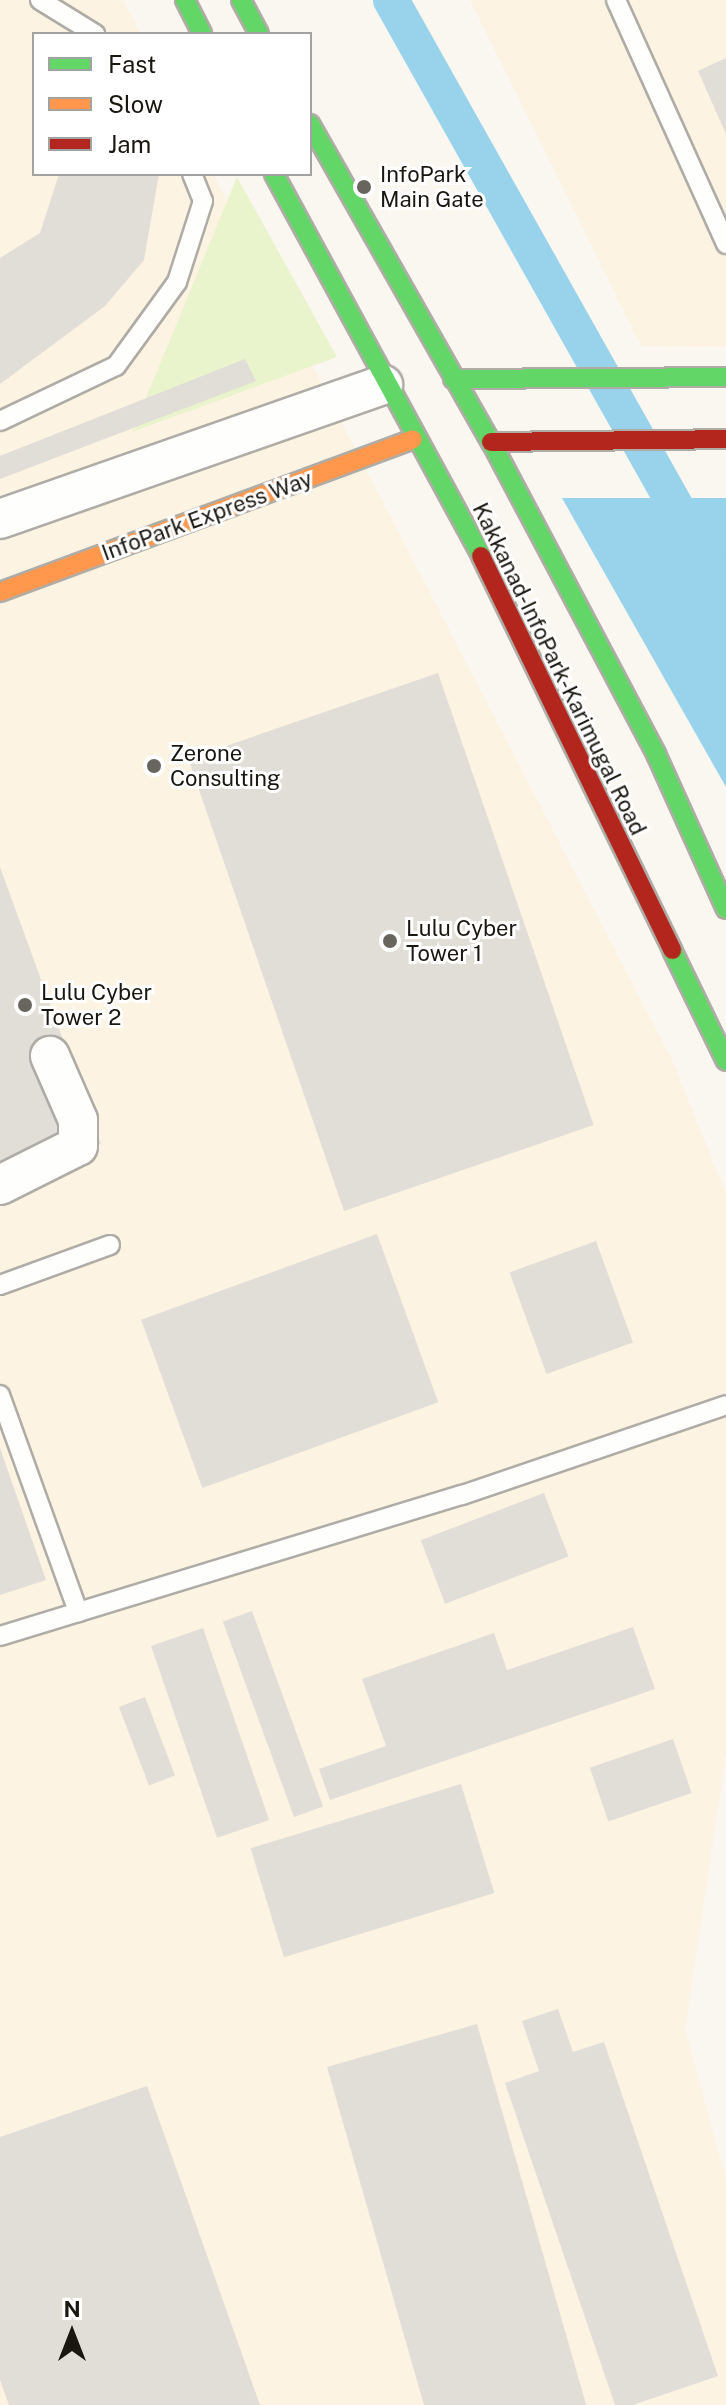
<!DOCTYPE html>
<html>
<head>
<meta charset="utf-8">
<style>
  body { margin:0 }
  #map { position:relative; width:726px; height:2405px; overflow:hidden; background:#faf6f0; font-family:"Public Sans",sans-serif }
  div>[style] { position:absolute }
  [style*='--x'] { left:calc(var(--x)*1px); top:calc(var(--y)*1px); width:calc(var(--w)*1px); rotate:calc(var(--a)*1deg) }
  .built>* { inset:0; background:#fcf3e2 }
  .green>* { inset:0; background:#eaf4cc }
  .water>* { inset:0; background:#98d2eb }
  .canal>* { height:36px; margin:-18px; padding:0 18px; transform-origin:18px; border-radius:18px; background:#98d2eb }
  .building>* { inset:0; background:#e1ddd7; transform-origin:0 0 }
  .roads { filter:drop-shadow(2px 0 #afaca6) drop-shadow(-2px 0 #afaca6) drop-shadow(0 2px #afaca6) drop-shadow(0 -2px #afaca6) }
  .lane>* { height:18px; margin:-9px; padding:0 9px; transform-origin:9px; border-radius:9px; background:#fefefd }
  .street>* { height:38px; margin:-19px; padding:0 19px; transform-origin:19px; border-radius:19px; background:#fefefd }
  .fast>* { height:18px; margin:-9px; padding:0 9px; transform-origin:9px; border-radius:9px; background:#63d668 }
  .slow>* { height:18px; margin:-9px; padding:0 9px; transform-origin:9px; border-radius:9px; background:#ff974d }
  .jam>* { height:18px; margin:-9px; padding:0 9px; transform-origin:9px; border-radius:9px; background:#b3261e }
  .dots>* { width:22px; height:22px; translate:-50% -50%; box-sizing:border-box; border:4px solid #fff; border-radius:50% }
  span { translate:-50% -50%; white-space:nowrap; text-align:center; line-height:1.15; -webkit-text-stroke:6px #fff; paint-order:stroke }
  .poi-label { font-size:22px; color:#1a1711 }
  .left { translate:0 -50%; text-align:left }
  .street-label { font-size:22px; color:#1a1711 }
  .legend { position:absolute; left:32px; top:32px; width:280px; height:144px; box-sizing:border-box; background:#fff; border:2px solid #a3a2a0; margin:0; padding:10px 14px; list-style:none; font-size:24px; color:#1a1711 }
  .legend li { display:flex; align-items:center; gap:16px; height:40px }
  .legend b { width:40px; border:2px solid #a3a2a0 }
  .north { position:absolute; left:32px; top:2293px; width:80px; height:80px; -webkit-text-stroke:6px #fff; paint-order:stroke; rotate:0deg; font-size:22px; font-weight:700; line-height:32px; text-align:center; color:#1a1711 }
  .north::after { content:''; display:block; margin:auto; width:28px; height:36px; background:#1a1711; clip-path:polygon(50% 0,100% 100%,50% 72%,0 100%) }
</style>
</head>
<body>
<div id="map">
  <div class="built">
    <i style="clip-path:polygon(0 0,123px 0,141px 34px,34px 34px,34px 174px,213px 174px,673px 1062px,726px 1194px,726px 1753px,685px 2029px,726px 2180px,726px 2405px,0 2405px)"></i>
    <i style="clip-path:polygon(470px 0,726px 0,726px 347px,641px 346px)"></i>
  </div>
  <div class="green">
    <i style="clip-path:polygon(237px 177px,337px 357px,132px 432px)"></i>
  </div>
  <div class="water">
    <i style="clip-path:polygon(562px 498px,726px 498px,726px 787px)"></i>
  </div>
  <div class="canal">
    <i style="--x:391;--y:0;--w:684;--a:60.66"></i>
  </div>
  <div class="building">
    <i style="clip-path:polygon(726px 58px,726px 134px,698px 71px)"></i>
    <i style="clip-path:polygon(59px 174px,159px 174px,144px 260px,105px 306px,0 384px,0 258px,40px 233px)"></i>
    <i style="clip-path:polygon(245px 359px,256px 381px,0 479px,0 456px)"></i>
    <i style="left:438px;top:673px;width:478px;height:264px;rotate:71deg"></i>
    <i style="clip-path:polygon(0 867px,101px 1144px,0 1180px)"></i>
    <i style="left:377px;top:1234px;width:179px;height:251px;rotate:70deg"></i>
    <i style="left:596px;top:1241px;width:108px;height:92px;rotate:70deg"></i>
    <i style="clip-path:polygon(0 1448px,46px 1580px,0 1595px)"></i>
    <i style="left:544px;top:1493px;width:68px;height:132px;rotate:69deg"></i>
    <i style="left:252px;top:1611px;width:208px;height:31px;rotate:70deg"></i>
    <i style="clip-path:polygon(633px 1627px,655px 1689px,330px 1800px,319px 1769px,386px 1746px,362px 1679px,494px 1633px,507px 1670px)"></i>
    <i style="left:203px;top:1628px;width:203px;height:55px;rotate:71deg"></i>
    <i style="left:145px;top:1697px;width:84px;height:28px;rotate:69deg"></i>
    <i style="left:673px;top:1739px;width:57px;height:88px;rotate:71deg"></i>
    <i style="left:461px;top:1784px;width:114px;height:220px;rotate:73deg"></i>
    <i style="clip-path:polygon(558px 2009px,573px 2052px,604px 2042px,718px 2376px,633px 2405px,615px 2405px,505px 2083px,539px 2071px,522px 2021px)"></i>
    <i style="left:477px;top:2024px;width:396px;height:156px;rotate:74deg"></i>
    <i style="clip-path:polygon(147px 2086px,260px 2405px,9px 2405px,0 2380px,0 2137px)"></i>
  </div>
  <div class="roads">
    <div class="lane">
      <i style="--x:40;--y:0;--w:65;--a:31.7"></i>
      <i style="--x:616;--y:0;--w:268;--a:65.7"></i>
      <i style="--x:0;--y:421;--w:128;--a:-25.4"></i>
      <i style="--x:116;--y:366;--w:104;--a:-54"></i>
      <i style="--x:177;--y:282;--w:85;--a:-72.2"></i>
      <i style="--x:203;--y:201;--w:29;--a:-112"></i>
      <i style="--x:0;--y:1285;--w:117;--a:-20"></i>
      <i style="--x:0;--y:1395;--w:231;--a:70.2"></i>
      <i style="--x:0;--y:1636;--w:483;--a:-17"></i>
      <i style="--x:462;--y:1495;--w:279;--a:-18.8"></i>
    </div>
    <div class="street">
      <i style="--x:0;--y:519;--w:406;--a:-19.3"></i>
      <i style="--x:0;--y:1185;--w:87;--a:-26.6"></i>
      <i style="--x:78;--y:1146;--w:26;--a:-90"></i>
      <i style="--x:78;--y:1120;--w:70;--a:-113.6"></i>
    </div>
    <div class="fast">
      <i style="--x:185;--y:0;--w:38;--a:63"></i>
      <i style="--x:241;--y:0;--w:38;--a:62"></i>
      <i style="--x:310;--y:124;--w:366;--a:60.4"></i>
      <i style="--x:491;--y:442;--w:353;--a:62.1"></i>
      <i style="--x:656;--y:754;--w:170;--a:65.7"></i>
      <i style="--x:274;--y:174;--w:434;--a:61.5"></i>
      <i style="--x:453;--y:379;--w:273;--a:-0.4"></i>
      <i style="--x:672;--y:950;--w:123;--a:64.1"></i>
    </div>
    <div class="slow">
      <i style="--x:0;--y:592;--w:440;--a:-20.3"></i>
    </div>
    <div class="jam">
      <i style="--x:491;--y:442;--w:235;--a:-0.7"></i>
      <i style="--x:481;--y:556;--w:438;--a:64.1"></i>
    </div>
  </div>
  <div class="dots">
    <i style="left:364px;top:187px;background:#68655f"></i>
    <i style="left:154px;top:766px;background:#68655f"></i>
    <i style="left:390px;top:941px;background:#68655f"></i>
    <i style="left:25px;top:1005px;background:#68655f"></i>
  </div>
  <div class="poi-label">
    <span class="left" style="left:380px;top:187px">InfoPark<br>Main Gate</span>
    <span class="left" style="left:170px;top:766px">Zerone<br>Consulting</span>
    <span class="left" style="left:406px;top:941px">Lulu Cyber<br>Tower 1</span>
    <span class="left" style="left:41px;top:1005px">Lulu Cyber<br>Tower 2</span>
  </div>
  <div class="street-label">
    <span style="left:207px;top:516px;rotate:-20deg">InfoPark Express Way</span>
    <span style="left:559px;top:669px;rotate:64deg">Kakkanad-InfoPark-Karimugal Road</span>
  </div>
  <ul class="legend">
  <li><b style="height:10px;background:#63d668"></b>Fast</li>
  <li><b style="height:10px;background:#ff974d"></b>Slow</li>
  <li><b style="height:10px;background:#b3261e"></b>Jam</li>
  </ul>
  <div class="north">N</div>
</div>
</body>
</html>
